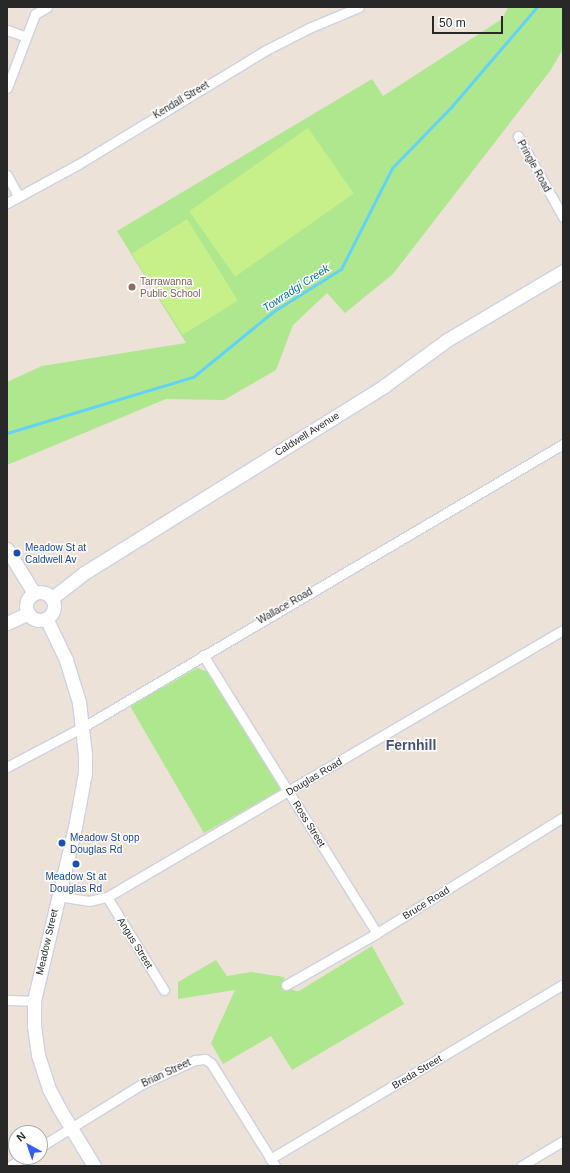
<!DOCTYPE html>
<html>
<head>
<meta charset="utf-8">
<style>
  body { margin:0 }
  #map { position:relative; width:570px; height:1173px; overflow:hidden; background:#ece2d8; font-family:Arial,sans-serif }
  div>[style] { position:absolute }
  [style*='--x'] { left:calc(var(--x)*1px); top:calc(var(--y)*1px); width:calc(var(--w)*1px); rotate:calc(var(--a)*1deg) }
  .green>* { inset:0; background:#afe78f }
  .pitch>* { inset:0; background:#c7ef8a; transform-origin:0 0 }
  .stream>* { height:3px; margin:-1.5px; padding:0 1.5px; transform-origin:1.5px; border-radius:1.5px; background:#62d3f7 }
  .roads { filter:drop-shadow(1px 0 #cdd1e2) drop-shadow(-1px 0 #cdd1e2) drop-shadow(0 1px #cdd1e2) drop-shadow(0 -1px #cdd1e2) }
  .minor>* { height:9px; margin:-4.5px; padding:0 4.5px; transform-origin:4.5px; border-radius:4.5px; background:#fff }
  .secondary>* { height:13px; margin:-6.5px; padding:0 6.5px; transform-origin:6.5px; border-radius:6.5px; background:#fff }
  .secondary>.ring { margin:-6.5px; padding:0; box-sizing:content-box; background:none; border:13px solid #fff; border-radius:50% }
  .dots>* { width:11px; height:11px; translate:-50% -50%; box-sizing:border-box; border:2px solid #fff; border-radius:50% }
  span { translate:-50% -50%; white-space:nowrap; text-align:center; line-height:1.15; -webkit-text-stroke:3px #fff; paint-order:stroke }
  .street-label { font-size:10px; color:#282828 }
  .education-label { font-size:10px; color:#785e54 }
  .left { translate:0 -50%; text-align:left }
  .transit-label { font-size:10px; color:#164399 }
  .water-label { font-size:11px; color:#046e9f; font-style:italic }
  .district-label { font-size:14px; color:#45507b; font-weight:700 }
  .frame { position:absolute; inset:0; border:8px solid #282828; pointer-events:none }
  .north { position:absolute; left:8px; top:1125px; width:40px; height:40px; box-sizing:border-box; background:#fff; border:1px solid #a9a9a9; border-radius:50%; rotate:320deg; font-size:11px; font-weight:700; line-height:16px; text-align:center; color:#282828 }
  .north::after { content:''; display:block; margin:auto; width:14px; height:18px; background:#315dff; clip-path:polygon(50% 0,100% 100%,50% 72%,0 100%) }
  .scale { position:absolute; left:432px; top:16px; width:71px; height:18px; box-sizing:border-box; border:2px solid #282828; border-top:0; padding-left:5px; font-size:12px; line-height:14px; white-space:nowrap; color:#282828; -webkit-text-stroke:3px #fff; paint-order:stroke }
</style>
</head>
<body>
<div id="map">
  <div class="green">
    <i style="clip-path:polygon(508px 7px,563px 7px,563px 49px,550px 71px,393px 274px,345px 313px,327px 293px,293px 325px,276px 370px,224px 400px,166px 399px,7px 465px,7px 382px,42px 366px,186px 343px,117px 231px,372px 79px,383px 96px,502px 19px)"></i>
    <i style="clip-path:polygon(197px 668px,209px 672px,281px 790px,204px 833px,130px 706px)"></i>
    <i style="clip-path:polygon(372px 946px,404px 1004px,292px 1070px,271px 1036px,223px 1064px,211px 1043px,235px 990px,178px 999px,178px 982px,216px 960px,227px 976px,251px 972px,284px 977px,286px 985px,295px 991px,299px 991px)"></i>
  </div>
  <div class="pitch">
    <i style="left:308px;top:128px;width:80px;height:145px;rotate:55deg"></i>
    <i style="left:187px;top:219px;width:96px;height:65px;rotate:58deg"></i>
  </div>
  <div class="stream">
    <i style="--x:7;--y:433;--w:194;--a:-16.8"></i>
    <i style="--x:193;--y:377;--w:104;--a:-39.2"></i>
    <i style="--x:274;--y:311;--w:79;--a:-32.1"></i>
    <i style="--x:341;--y:269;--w:113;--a:-63.2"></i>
    <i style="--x:392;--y:168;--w:86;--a:-45.9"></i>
    <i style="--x:452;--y:106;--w:130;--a:-49.4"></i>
  </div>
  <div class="roads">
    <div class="minor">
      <i style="--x:7;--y:30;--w:20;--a:20"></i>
      <i style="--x:7;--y:88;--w:79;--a:-69.3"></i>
      <i style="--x:35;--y:14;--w:14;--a:-30"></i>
      <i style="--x:518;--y:136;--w:93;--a:60.9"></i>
      <i style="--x:7;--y:175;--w:24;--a:62"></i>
      <i style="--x:7;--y:203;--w:80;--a:-28.5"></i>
      <i style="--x:77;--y:165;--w:221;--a:-31.3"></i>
      <i style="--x:266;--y:50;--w:48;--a:-27.1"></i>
      <i style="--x:309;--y:28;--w:54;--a:-22.8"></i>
      <i style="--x:203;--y:655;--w:328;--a:58"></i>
      <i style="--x:7;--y:767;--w:86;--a:-27.8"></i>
      <i style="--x:83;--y:727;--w:557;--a:-30.52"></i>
      <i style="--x:58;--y:896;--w:31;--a:9"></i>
      <i style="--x:89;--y:901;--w:18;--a:-13"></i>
      <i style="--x:107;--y:897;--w:528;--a:-30.35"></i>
      <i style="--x:107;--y:897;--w:109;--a:58.5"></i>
      <i style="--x:286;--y:985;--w:105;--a:-29.7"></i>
      <i style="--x:377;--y:933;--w:219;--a:-31.9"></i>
      <i style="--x:7;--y:1000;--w:27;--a:2"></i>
      <i style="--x:40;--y:1147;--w:120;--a:-31.7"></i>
      <i style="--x:142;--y:1084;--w:58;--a:-24.4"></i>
      <i style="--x:195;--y:1060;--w:10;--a:-6"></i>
      <i style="--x:205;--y:1059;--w:7;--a:34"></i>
      <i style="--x:211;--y:1063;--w:121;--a:58.1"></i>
      <i style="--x:270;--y:1159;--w:341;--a:-30.8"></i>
      <i style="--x:10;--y:1166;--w:17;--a:-33"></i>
      <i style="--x:521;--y:1166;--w:49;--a:-30.8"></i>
    </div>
    <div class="secondary">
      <i style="--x:7;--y:549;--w:52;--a:58.5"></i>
      <i class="ring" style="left:26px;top:592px;width:15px;height:15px"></i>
      <i style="--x:52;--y:598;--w:41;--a:-38"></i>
      <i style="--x:84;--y:573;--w:354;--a:-31.9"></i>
      <i style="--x:384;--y:386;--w:78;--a:-36.1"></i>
      <i style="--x:447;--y:340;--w:135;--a:-30.7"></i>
      <i style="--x:46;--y:618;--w:47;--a:64.5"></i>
      <i style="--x:66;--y:660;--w:44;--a:72.8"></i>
      <i style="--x:79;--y:702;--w:53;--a:83.5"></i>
      <i style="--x:85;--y:755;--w:18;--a:90"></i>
      <i style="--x:85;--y:773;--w:55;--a:100.5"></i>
      <i style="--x:75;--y:827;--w:179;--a:103.3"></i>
      <i style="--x:34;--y:1001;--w:25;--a:90"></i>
      <i style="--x:34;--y:1026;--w:29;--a:82"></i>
      <i style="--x:38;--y:1055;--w:36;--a:72"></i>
      <i style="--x:49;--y:1089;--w:21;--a:62"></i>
      <i style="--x:59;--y:1108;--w:68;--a:58.9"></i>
      <i style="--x:7;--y:623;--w:23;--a:-25"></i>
    </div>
  </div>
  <div class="dots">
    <i style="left:132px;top:287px;background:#8d6e63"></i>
    <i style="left:17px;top:553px;background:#1a4fb4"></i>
    <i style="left:62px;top:843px;background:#1a4fb4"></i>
    <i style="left:76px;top:864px;background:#1a4fb4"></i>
  </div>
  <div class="street-label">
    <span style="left:181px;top:100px;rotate:-31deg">Kendall Street</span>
    <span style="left:534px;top:166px;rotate:61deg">Pringle Road</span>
    <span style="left:307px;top:434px;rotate:-32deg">Caldwell Avenue</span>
    <span style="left:285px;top:606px;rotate:-30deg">Wallace Road</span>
    <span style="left:314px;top:777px;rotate:-31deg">Douglas Road</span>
    <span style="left:309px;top:824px;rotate:58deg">Ross Street</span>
    <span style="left:426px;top:903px;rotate:-32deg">Bruce Road</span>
    <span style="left:47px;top:942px;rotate:-77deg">Meadow Street</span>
    <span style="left:135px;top:943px;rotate:58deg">Angus Street</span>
    <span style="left:417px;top:1072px;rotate:-31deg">Breda Street</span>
    <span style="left:166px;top:1073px;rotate:-25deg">Brian Street</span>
  </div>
  <div class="education-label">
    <span class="left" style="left:140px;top:287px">Tarrawanna<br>Public School</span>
  </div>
  <div class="transit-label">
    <span class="left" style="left:25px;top:553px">Meadow St at<br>Caldwell Av</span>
    <span class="left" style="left:70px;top:843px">Meadow St opp<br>Douglas Rd</span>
    <span style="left:76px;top:882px">Meadow St at<br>Douglas Rd</span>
  </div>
  <div class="water-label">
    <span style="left:296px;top:288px;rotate:-33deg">Towradgi Creek</span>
  </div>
  <div class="district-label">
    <span style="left:411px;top:745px">Fernhill</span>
  </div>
  <div class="frame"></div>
  <div class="north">N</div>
  <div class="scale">50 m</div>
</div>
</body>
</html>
